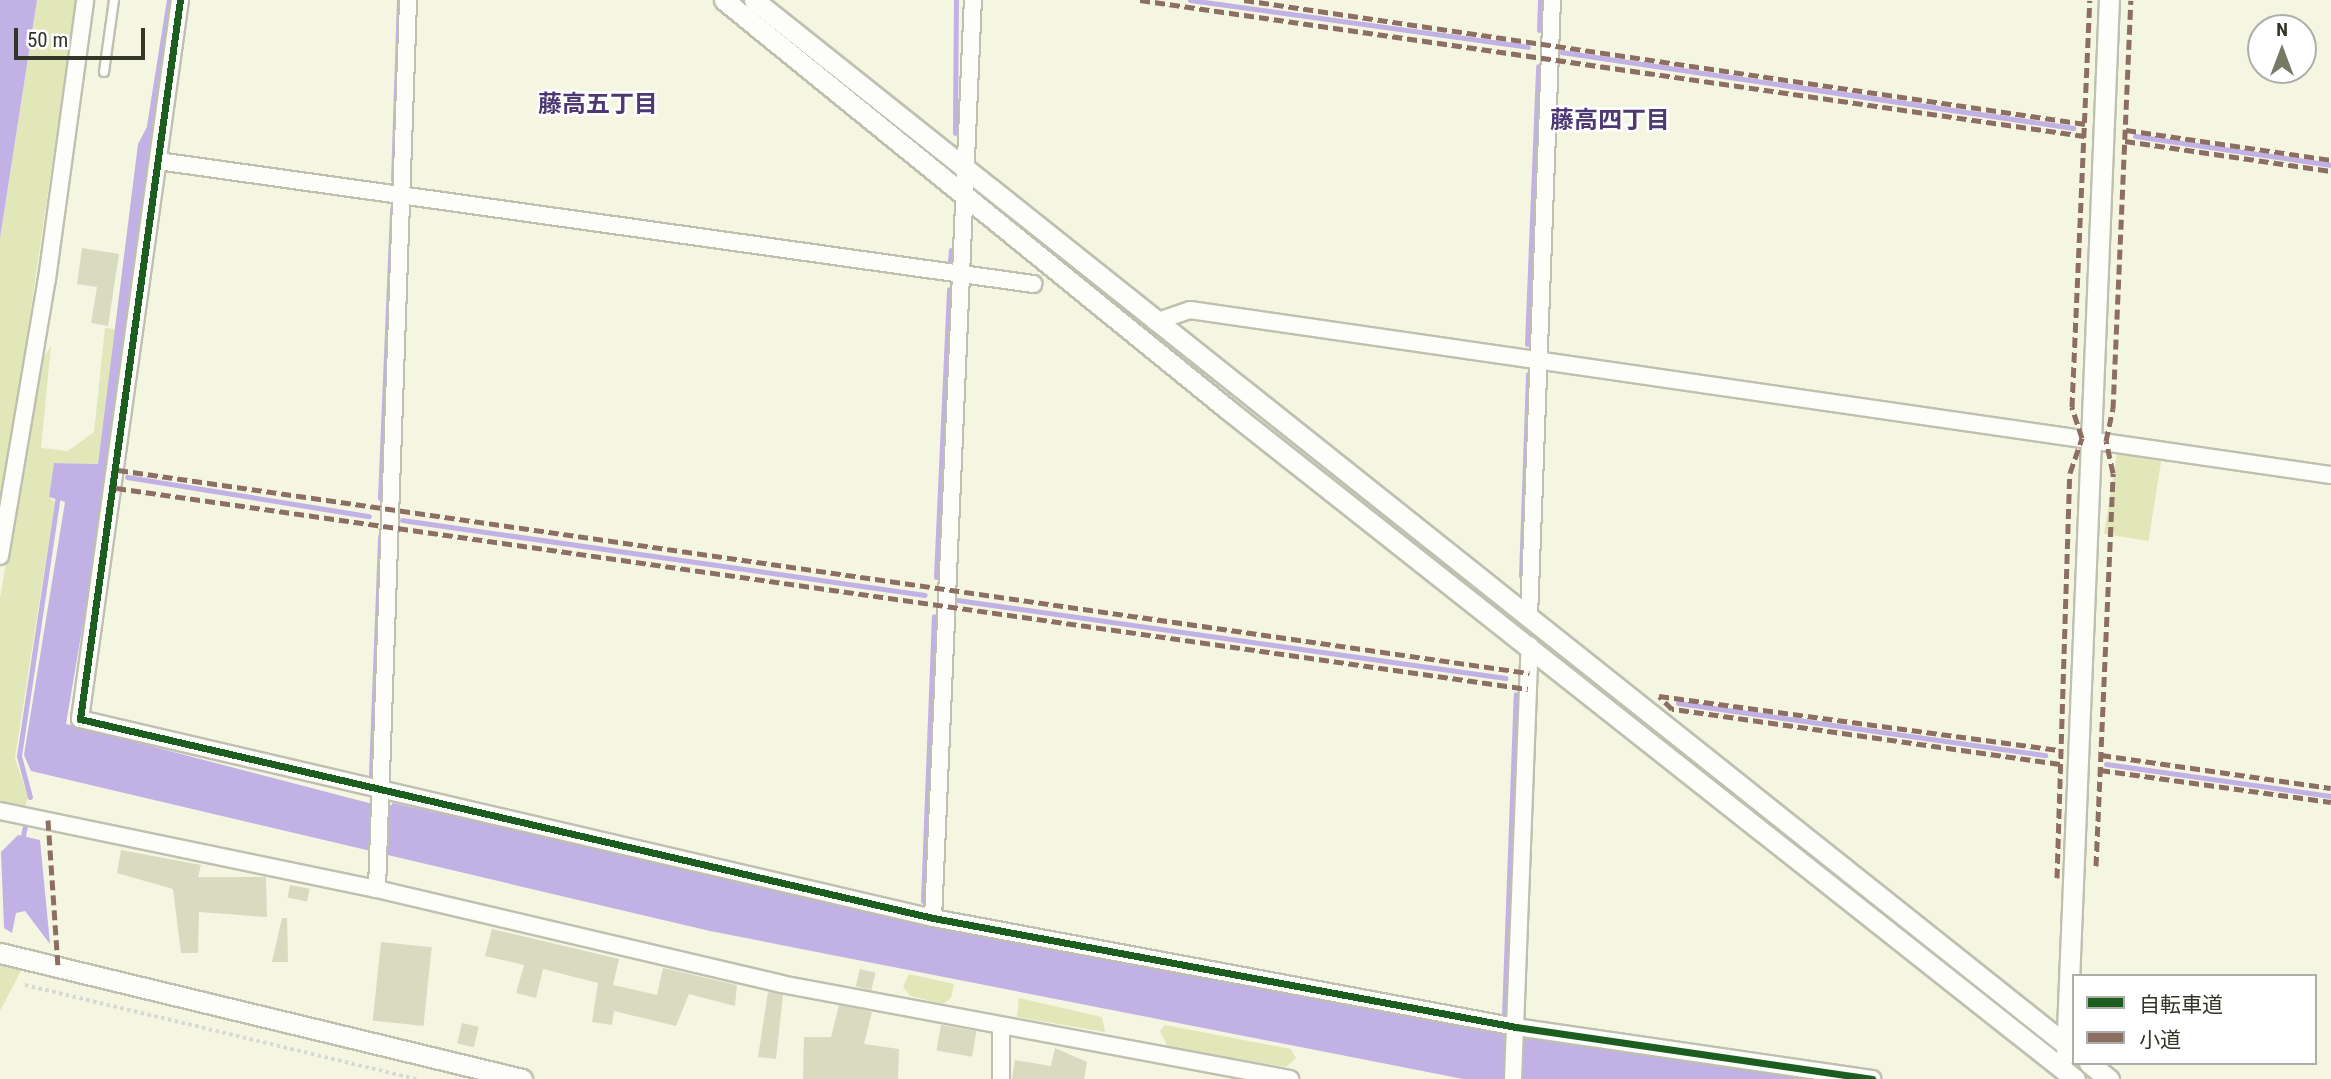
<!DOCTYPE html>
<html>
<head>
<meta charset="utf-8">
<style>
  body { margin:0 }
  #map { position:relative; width:2331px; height:1079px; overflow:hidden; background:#f4f6e1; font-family:"Roboto Condensed","Noto Sans JP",sans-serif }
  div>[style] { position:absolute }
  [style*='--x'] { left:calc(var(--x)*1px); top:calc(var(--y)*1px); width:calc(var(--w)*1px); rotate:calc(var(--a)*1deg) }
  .green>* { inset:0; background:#e2e7ba; transform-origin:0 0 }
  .water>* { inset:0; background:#c2b1e4 }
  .stream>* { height:5px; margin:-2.5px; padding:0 2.5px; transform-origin:2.5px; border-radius:2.5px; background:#c2b1e4 }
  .building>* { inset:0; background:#d8dbbf; transform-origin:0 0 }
  .path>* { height:3.5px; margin-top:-1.75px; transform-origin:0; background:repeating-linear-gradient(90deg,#d8d9d3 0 3.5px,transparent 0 7px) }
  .roads { filter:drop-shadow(2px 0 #bfc0b0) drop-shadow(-2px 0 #bfc0b0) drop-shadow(0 2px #bfc0b0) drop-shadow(0 -2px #bfc0b0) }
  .service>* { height:8px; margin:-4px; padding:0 4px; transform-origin:4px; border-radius:4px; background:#fdfefa }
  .minor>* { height:16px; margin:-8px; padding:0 8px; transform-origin:8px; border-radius:8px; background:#fdfefa }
  .tertiary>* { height:19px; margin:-9.5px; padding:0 9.5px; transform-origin:9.5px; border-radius:9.5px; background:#fdfefa }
  .quiet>* { height:5px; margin-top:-2.5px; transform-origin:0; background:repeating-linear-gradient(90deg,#8d6e63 0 10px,transparent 0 15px) }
  .cycleway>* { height:7px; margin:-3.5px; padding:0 3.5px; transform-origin:3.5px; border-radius:3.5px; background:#1b5e20 }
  span { translate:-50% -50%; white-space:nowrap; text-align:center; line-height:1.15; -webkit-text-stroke:5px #fff; paint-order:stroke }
  .neighbourhood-label { font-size:24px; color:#4d3874; font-weight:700 }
  .legend { position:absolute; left:2072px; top:974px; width:245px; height:91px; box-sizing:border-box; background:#fff; border:2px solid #adaea8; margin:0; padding:9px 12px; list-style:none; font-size:21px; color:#333526 }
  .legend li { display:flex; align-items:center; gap:14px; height:35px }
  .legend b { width:35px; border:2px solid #adaea8 }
  .north { position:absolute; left:2247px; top:14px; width:70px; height:70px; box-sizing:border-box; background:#fff; border:2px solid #adaea8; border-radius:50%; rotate:0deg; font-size:19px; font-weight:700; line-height:28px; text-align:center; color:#333526 }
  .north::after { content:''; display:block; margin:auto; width:24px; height:32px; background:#777967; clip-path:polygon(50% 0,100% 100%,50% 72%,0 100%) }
  .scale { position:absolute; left:14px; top:28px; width:131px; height:32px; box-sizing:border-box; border:4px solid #333526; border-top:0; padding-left:9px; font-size:21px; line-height:24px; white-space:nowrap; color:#333526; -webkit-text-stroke:5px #fff; paint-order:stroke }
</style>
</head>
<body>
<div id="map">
  <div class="green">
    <i style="clip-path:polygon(37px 0,76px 0,0 521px,0 238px)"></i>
    <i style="clip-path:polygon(105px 328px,115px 329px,98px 464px,54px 463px,49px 497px,55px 502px,15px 758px,28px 797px,25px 807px,0 803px,0 598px,40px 363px,51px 346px,41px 448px,68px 451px,94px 432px)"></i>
    <i style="left:2117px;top:452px;width:45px;height:83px;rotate:9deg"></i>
    <i style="clip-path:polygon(0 958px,23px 967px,0 1011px)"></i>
    <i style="clip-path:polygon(909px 974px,954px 984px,951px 998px,943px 1004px,910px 996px,903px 987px)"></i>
    <i style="clip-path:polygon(1019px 998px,1102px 1017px,1105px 1032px,1017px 1017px)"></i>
    <i style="clip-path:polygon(1165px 1025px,1291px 1049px,1296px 1058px,1286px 1067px,1168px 1047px,1160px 1031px)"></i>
  </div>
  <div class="water">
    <i style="clip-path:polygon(0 0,37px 0,0 238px)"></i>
    <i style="clip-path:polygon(148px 125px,153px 126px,110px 464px,66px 724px,388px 808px,393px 803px,922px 922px,1520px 1035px,1816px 1079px,1463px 1079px,710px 931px,31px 771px,24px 755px,65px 502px,49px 497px,54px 463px,98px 464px,138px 144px)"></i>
    <i style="clip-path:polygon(18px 835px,40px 840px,50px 944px,25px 911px,16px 913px,12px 933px,4px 928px,1px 852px)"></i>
  </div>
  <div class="stream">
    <i style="--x:1190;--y:0;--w:341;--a:7.9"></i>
    <i style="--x:1539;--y:30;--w:30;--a:-88"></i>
    <i style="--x:1561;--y:52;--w:518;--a:8.44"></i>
    <i style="--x:148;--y:132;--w:134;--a:-81"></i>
    <i style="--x:955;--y:133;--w:133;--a:-89.6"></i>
    <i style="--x:2135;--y:136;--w:198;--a:8.4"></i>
    <i style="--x:393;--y:180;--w:180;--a:-88.1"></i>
    <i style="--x:950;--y:261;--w:11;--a:-85"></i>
    <i style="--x:1527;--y:344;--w:278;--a:-87.7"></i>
    <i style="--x:127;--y:477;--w:245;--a:9.2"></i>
    <i style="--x:380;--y:498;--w:290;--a:-87.6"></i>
    <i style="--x:402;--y:520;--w:528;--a:8.16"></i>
    <i style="--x:1521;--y:576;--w:202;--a:-88"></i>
    <i style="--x:936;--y:577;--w:288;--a:-87.4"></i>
    <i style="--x:957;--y:600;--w:554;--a:8.1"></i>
    <i style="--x:1678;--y:703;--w:371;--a:8.1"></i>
    <i style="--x:2106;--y:764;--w:227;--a:8.1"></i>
    <i style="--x:371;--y:774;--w:238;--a:-87.8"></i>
    <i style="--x:30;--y:797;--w:42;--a:-105"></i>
    <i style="--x:19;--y:756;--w:264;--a:-81.5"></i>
    <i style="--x:23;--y:836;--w:15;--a:-79"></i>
    <i style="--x:923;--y:901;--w:285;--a:-87.8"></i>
    <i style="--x:1504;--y:1015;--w:321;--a:-87.9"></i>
  </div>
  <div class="building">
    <i style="clip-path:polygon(82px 248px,119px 254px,108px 326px,91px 323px,97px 287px,77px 284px)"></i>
    <i style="clip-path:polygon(121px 850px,201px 865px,198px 877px,266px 877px,267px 917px,199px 912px,198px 953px,181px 953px,173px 889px,117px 873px)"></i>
    <i style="left:290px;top:885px;width:20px;height:13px;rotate:11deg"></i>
    <i style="clip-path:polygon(282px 918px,287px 918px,288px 962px,272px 962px)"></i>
    <i style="clip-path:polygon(492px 929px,619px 959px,613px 985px,657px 995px,663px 968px,737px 985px,735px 1006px,689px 994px,676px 1026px,614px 1011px,612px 1025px,592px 1022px,598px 983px,543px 969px,536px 998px,516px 993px,524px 965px,485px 956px)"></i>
    <i style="left:381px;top:942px;width:51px;height:79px;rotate:6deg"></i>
    <i style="left:860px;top:969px;width:16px;height:18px;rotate:14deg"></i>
    <i style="clip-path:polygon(768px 992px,783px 995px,776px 1059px,758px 1057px)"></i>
    <i style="clip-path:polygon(839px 1005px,872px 1012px,864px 1044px,899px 1049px,898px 1079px,803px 1079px,804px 1037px,831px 1037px)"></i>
    <i style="left:462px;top:1023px;width:17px;height:21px;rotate:13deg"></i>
    <i style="left:941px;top:1025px;width:36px;height:26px;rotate:10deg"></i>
    <i style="clip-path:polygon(1055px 1048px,1087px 1062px,1084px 1079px,1012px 1079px,1015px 1060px,1051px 1066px)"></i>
  </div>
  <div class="path">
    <i style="--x:25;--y:985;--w:403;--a:13.5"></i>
  </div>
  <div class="roads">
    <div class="service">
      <i style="--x:104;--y:72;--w:73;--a:-82.1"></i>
    </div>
    <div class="minor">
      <i style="--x:180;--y:0;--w:726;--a:97.92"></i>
      <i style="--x:80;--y:719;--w:876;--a:13.13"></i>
      <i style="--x:933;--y:918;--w:593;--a:10.59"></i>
      <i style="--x:1516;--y:1027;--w:360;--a:8.3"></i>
      <i style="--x:158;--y:161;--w:884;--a:8"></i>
      <i style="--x:1155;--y:322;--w:37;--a:-19"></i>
      <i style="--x:1190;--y:310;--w:1153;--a:8.23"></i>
      <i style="--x:0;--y:556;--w:281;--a:-80.4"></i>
      <i style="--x:47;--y:279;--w:282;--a:-82.2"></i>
      <i style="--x:1529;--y:617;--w:617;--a:-87.87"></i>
      <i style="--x:0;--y:811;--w:385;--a:11.7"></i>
      <i style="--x:377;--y:889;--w:415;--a:13.2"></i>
      <i style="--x:781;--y:984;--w:518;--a:10.57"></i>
      <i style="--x:377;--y:889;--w:890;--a:-88"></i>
      <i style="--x:933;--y:918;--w:919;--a:-87.51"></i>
      <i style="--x:1001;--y:1028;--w:51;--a:90"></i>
      <i style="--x:1513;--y:1079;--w:434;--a:-87.8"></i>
    </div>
    <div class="tertiary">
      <i style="--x:724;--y:0;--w:647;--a:39.1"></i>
      <i style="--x:1226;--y:408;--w:1082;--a:38.32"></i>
      <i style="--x:754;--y:0;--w:1687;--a:38.53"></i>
      <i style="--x:0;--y:953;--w:537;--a:13.57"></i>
      <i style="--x:2066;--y:1055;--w:1056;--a:-87.67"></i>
      <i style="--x:2089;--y:1063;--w:26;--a:39"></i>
    </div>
  </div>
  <div class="quiet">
    <i style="--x:1140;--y:0;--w:954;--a:8.2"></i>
    <i style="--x:1244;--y:0;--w:850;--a:8.39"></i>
    <i style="--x:2126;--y:130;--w:207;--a:8.3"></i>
    <i style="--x:2125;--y:141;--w:208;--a:8.3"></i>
    <i style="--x:118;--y:470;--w:1426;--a:8.19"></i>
    <i style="--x:116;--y:488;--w:1426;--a:8.1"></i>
    <i style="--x:2101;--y:755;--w:232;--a:8.2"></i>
    <i style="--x:2060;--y:764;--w:392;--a:-171.9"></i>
    <i style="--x:1672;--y:709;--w:18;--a:-135"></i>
    <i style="--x:1659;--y:696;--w:405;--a:7.7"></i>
    <i style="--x:2100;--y:770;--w:233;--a:7.9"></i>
    <i style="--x:48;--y:820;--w:145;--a:86.1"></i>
    <i style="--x:2096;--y:866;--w:393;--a:-87.5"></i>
    <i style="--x:2113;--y:473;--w:33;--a:-102"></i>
    <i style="--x:2106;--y:441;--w:33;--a:-78"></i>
    <i style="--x:2113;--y:409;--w:409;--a:-87.5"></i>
    <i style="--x:2057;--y:878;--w:405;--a:-88.2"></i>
    <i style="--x:2070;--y:473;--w:37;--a:-71"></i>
    <i style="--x:2082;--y:438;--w:33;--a:-108"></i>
    <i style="--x:2072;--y:407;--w:407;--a:-87.5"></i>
  </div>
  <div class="cycleway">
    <i style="--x:180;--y:0;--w:726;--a:97.92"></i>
    <i style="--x:80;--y:719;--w:876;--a:13.13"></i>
    <i style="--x:933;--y:918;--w:593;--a:10.59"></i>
    <i style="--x:1516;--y:1027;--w:360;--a:8.3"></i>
  </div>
  <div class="neighbourhood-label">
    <span style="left:598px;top:105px">藤高五丁目</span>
    <span style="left:1610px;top:121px">藤高四丁目</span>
  </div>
  <ul class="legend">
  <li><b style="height:9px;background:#1b5e20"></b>自転車道</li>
  <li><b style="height:9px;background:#8d6e63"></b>小道</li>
  </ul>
  <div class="north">N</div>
  <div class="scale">50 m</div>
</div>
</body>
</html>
